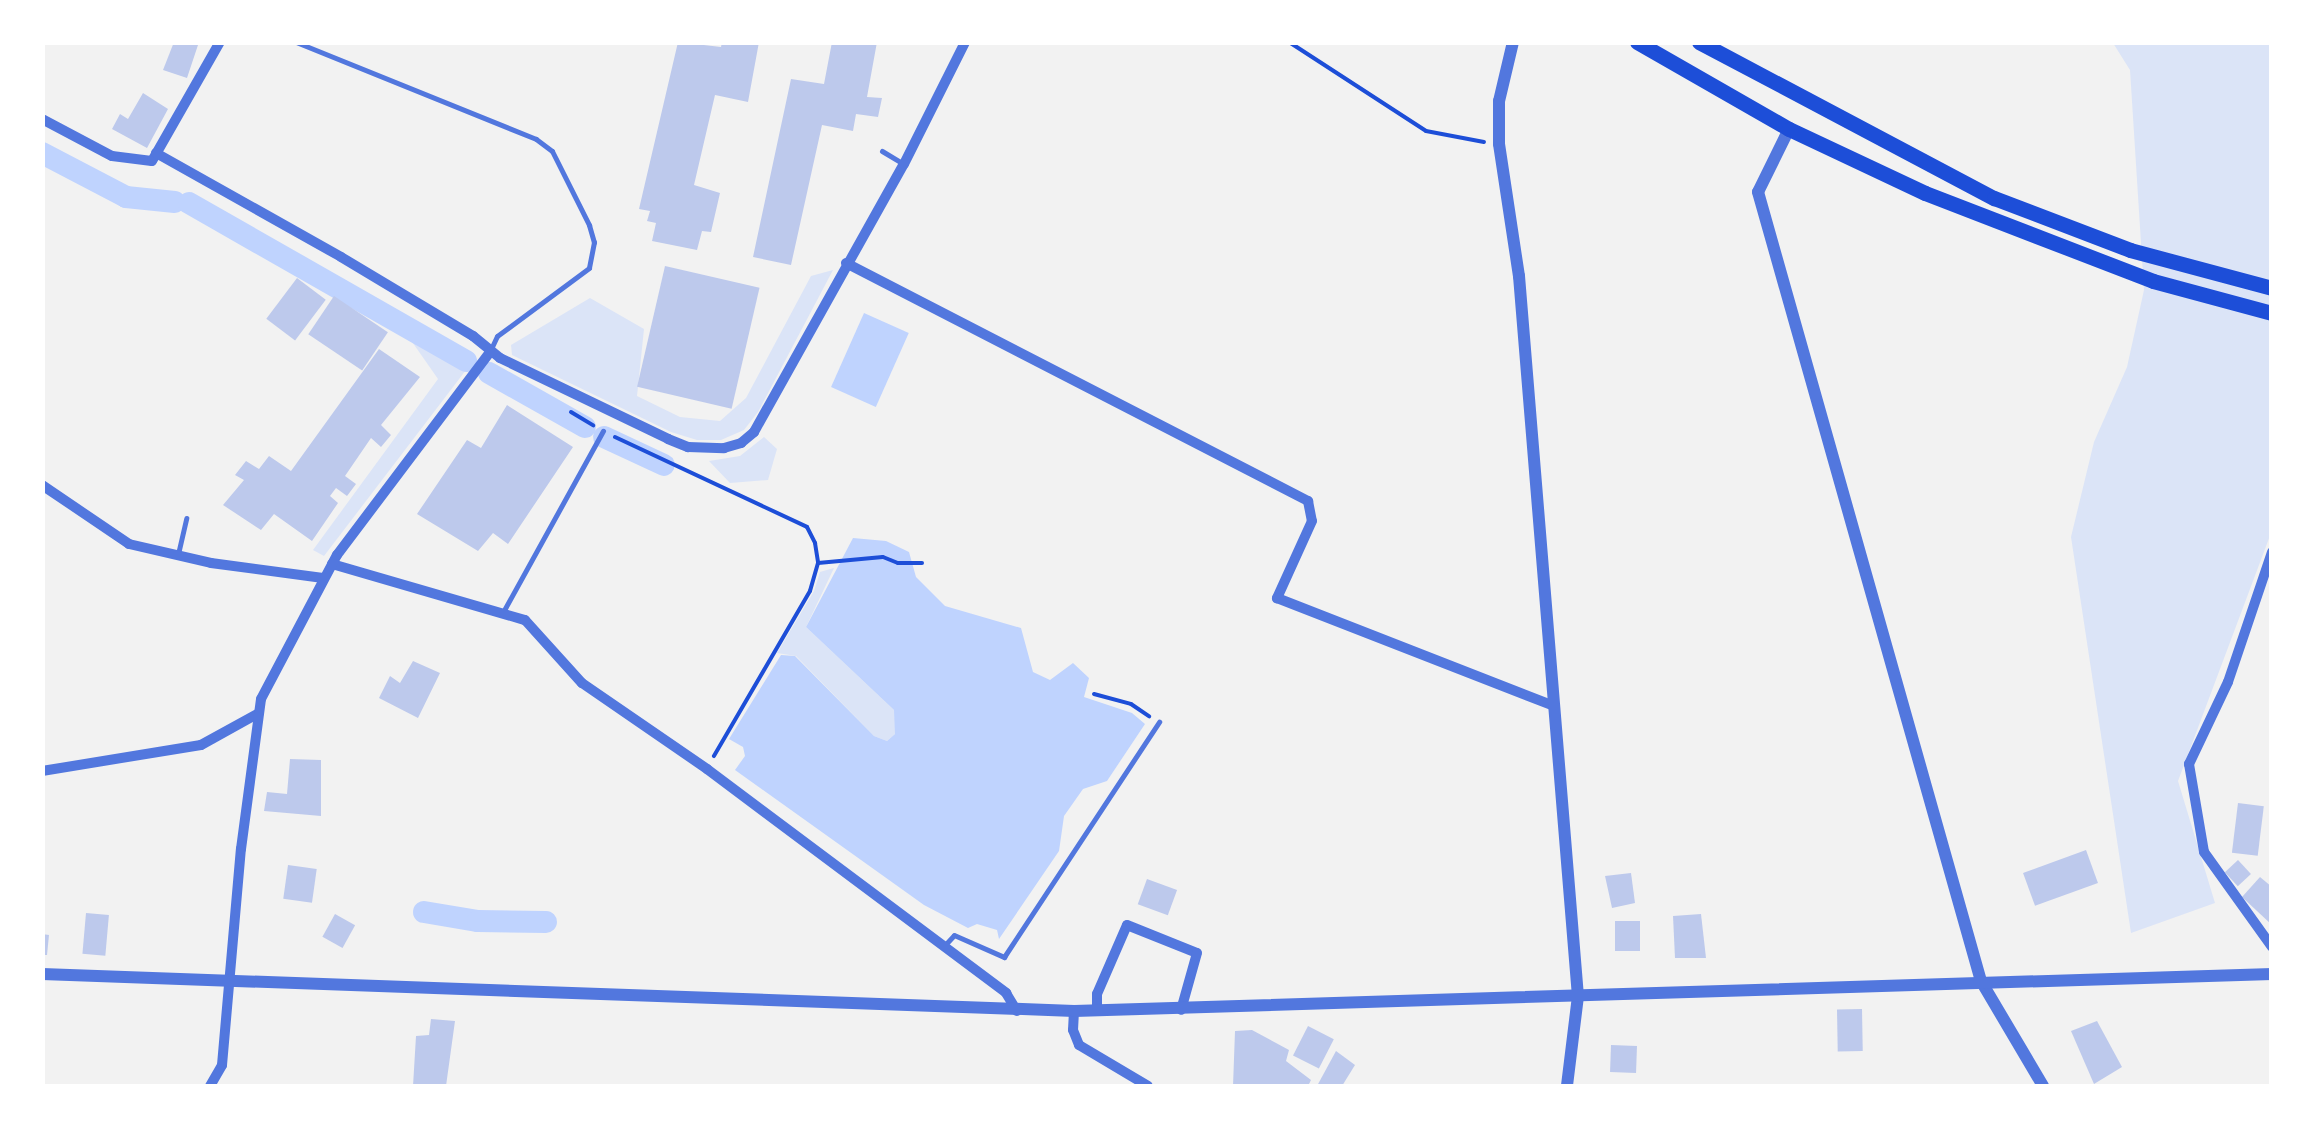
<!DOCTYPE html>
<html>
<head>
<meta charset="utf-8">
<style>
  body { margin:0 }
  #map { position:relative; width:2314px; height:1129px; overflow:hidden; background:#f2f2f2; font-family:Montserrat,sans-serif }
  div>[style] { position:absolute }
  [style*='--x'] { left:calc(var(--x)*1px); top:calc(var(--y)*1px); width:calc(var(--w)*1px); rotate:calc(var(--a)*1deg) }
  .green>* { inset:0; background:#dbe4f7 }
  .water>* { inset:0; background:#bfd3fe; transform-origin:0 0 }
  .canal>* { height:22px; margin:-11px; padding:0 11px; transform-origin:11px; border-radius:11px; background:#bfd3fe }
  .building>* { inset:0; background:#bdc9ec; transform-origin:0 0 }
  .path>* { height:4px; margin:-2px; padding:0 2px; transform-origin:2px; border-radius:2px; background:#1d4ed8 }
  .service>* { height:5px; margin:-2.5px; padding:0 2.5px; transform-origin:2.5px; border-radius:2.5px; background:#5277de }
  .minor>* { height:10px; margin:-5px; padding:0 5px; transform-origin:5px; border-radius:5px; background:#5277de }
  .tertiary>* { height:12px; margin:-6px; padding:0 6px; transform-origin:6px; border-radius:6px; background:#5277de }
  .primary>* { height:15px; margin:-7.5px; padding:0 7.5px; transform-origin:7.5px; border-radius:7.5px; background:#1d4ed8 }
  span { translate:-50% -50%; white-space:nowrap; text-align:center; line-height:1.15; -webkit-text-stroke:8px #fff; paint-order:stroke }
  .frame { position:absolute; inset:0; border:45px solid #fff; pointer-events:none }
</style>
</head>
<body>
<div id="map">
  <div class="green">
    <i style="clip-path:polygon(2113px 43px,2271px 43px,2271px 533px,2178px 781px,2215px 903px,2131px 933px,2071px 537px,2094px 442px,2127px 367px,2144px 290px,2130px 70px)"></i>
    <i style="clip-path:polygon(833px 270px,758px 412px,744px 430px,721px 440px,697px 440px,671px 432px,512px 355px,511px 345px,590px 298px,644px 329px,637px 396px,680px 417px,720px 421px,746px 398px,811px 276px)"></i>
    <i style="clip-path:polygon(408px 336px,466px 370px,324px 556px,313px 550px,438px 379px)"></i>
    <i style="clip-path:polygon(764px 437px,777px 449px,768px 480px,730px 483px,709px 461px,740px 456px)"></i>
    <i style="clip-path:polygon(834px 568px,806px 627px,895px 711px,895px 734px,887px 741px,874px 736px,796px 656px,777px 653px,814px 591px,820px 572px)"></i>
  </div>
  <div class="water">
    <i style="left:864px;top:313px;width:49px;height:81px;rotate:24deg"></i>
    <i style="clip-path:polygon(853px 538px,886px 541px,909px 552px,916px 577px,945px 606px,1021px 628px,1033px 672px,1050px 680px,1073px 663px,1089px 678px,1084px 697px,1132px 713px,1145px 724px,1107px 781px,1083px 789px,1064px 816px,1059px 851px,999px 939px,997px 930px,977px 924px,968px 928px,924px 905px,735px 770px,745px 756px,743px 747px,729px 739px,781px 655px,795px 656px,874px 736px,887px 741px,895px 734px,894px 710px,806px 627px)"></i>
  </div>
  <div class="canal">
    <i style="--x:42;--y:153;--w:95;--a:27.6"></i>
    <i style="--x:126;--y:197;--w:49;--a:5.8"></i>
    <i style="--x:189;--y:203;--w:319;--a:29.7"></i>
    <i style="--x:489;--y:373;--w:110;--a:29.4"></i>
    <i style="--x:604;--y:437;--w:66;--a:25"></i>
    <i style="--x:424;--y:912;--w:55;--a:9.5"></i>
    <i style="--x:478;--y:921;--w:68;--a:0.8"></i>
  </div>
  <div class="building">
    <i style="clip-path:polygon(174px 42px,199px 42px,187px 78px,163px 70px)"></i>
    <i style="clip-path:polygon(678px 42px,721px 47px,722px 42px,759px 42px,748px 102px,715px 95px,694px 185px,720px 193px,711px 232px,702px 231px,697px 250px,652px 241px,656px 223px,647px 221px,650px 211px,639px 209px)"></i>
    <i style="clip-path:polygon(832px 42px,877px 42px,867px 97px,882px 98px,878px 117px,856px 114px,853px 131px,822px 125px,791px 265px,753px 257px,791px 79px,824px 84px)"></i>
    <i style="clip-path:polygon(143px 93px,168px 109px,147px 148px,112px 129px,120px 114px,128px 119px)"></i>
    <i style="left:665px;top:266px;width:97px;height:124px;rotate:13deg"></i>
    <i style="left:297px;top:278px;width:36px;height:51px;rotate:37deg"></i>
    <i style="left:334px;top:296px;width:65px;height:46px;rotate:34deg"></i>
    <i style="clip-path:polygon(379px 349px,420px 377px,381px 425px,391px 435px,381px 447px,371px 438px,345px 476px,356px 484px,347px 496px,336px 488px,330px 496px,338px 503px,312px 541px,274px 514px,261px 530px,223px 505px,244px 480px,235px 475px,246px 461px,259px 469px,269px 456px,291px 471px)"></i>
    <i style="clip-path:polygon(507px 405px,573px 447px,508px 544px,493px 533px,478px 551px,417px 514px,467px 440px,481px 448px)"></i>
    <i style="clip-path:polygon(413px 661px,440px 673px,418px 718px,379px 698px,390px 676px,400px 683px)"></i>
    <i style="clip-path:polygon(290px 759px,321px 760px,321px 816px,264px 811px,267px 792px,287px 794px)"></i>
    <i style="left:2238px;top:803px;width:26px;height:50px;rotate:7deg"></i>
    <i style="left:2086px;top:850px;width:35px;height:67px;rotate:70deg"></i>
    <i style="left:2238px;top:860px;width:19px;height:18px;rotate:47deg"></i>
    <i style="left:288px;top:865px;width:29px;height:34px;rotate:8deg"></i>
    <i style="clip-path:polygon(1631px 873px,1635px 903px,1612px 908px,1605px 876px)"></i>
    <i style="clip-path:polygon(2260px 877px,2272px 887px,2272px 925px,2242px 897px)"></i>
    <i style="left:1147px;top:879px;width:32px;height:27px;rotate:20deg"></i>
    <i style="left:86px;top:913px;width:23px;height:41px;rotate:5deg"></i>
    <i style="left:335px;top:914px;width:23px;height:26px;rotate:29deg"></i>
    <i style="clip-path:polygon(1701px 914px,1706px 958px,1675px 958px,1673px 916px)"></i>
    <i style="left:1615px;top:921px;width:25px;height:30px"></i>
    <i style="clip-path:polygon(42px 934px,49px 935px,47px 955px,42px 955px)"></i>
    <i style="left:1862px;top:1009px;width:42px;height:25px;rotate:89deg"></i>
    <i style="clip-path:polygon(431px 1019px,455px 1021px,446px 1086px,413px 1086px,416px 1036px,429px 1035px)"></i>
    <i style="clip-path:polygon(2097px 1021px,2122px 1067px,2094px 1084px,2071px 1031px)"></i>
    <i style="left:1308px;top:1026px;width:29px;height:33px;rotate:27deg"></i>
    <i style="clip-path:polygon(1252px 1030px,1289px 1050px,1286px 1061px,1311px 1080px,1308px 1086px,1233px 1086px,1235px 1031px)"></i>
    <i style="left:1611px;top:1045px;width:26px;height:27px;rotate:2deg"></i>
    <i style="clip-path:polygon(1336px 1051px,1355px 1065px,1342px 1086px,1317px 1086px)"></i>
  </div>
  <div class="path">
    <i style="--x:1289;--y:42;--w:163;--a:33"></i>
    <i style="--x:1426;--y:131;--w:59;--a:10.7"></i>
    <i style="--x:571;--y:412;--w:26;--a:31"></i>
    <i style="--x:615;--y:437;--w:212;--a:25.1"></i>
    <i style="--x:807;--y:527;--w:18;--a:63"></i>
    <i style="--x:815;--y:543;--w:20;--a:81"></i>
    <i style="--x:818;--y:563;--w:29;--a:106"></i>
    <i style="--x:810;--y:591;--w:191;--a:120.2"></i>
    <i style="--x:818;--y:563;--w:65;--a:-5.3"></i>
    <i style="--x:883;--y:557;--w:16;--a:22"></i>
    <i style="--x:898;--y:563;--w:24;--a:0"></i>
    <i style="--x:1094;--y:694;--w:38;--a:15"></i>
    <i style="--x:1131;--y:704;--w:22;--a:34"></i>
  </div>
  <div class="service">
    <i style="--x:296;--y:42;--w:259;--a:22"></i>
    <i style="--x:536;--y:139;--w:20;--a:37"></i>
    <i style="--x:552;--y:151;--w:83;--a:63.4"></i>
    <i style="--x:589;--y:225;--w:18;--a:74"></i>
    <i style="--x:594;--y:242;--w:26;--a:101"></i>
    <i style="--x:589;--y:268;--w:114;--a:143.5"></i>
    <i style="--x:497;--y:336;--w:14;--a:115"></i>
    <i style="--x:882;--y:151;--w:26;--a:31"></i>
    <i style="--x:178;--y:554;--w:37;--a:-77"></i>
    <i style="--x:503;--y:612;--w:207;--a:-61.1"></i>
    <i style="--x:943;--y:947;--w:16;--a:-47"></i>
    <i style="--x:954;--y:935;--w:55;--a:23.7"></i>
    <i style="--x:1004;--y:957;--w:282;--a:-56.6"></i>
  </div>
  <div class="minor">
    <i style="--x:42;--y:119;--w:79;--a:27.9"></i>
    <i style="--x:112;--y:156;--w:40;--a:7.1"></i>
    <i style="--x:152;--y:161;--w:137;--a:-60.3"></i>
    <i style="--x:156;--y:153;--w:212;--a:29.3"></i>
    <i style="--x:341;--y:257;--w:154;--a:30.9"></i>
    <i style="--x:473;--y:336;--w:35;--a:39"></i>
    <i style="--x:500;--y:358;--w:187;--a:25.7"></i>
    <i style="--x:668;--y:439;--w:22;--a:22"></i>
    <i style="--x:688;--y:447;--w:36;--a:2"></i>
    <i style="--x:724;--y:448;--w:18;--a:-16"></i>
    <i style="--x:741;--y:443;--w:17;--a:-40"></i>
    <i style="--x:754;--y:432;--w:307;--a:-60.8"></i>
    <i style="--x:904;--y:164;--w:136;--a:-63.4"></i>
    <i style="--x:846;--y:263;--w:520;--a:27.26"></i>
    <i style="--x:1308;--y:501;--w:20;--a:79"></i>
    <i style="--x:1312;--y:521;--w:85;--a:114.4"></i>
    <i style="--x:1277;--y:598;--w:295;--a:21.3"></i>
    <i style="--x:42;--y:485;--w:105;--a:34.1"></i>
    <i style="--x:129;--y:544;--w:84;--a:13"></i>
    <i style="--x:211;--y:563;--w:113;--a:7.6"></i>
    <i style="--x:2272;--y:552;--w:137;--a:108.7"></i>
    <i style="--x:2228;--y:682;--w:91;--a:115.4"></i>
    <i style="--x:2189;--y:764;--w:89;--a:80.3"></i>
    <i style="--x:2204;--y:852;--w:117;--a:54.4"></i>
    <i style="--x:332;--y:564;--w:201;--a:16.2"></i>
    <i style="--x:525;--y:620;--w:85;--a:47.9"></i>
    <i style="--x:582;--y:683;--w:152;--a:34.5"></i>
    <i style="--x:707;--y:769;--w:374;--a:36.8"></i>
    <i style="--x:1006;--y:993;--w:21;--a:59"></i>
    <i style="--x:42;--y:771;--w:161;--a:-9.3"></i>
    <i style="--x:201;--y:745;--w:66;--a:-28.9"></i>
    <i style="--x:1074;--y:1011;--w:19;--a:93"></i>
    <i style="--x:1073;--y:1030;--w:16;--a:68"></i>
    <i style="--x:1079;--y:1045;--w:80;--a:30.7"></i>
    <i style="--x:1097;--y:1011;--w:17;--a:-90"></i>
    <i style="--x:1097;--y:994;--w:75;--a:-66.5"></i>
    <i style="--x:1127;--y:925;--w:75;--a:21.8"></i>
    <i style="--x:1197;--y:953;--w:59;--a:105.7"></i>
    <i style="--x:210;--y:1086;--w:24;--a:-60"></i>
    <i style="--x:222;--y:1065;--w:217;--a:-85"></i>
    <i style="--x:241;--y:849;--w:151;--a:-82.4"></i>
    <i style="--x:261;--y:699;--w:163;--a:-62.2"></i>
    <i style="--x:337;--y:555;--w:254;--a:-53"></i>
  </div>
  <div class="tertiary">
    <i style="--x:1513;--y:42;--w:61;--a:103.3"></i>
    <i style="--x:1499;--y:101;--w:43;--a:90"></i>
    <i style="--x:1499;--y:144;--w:134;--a:81.4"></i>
    <i style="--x:1519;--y:276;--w:722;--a:85.32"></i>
    <i style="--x:1578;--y:996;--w:91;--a:97"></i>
    <i style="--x:1789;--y:129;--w:70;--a:116.2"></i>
    <i style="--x:1758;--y:192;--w:820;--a:74.22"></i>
    <i style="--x:1981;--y:981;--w:122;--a:59.4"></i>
    <i style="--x:42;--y:974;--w:1033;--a:2.05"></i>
    <i style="--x:1074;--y:1011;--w:1199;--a:-1.77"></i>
  </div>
  <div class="primary">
    <i style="--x:1637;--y:42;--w:175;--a:29.8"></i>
    <i style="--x:1789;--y:129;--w:150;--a:25.2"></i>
    <i style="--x:1925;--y:193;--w:244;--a:21.1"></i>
    <i style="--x:2153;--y:281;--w:123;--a:15.1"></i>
    <i style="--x:1699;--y:42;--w:334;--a:27.9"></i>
    <i style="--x:1994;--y:198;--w:146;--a:20.9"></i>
    <i style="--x:2130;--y:250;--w:147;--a:15"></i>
  </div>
  <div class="frame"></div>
</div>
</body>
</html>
